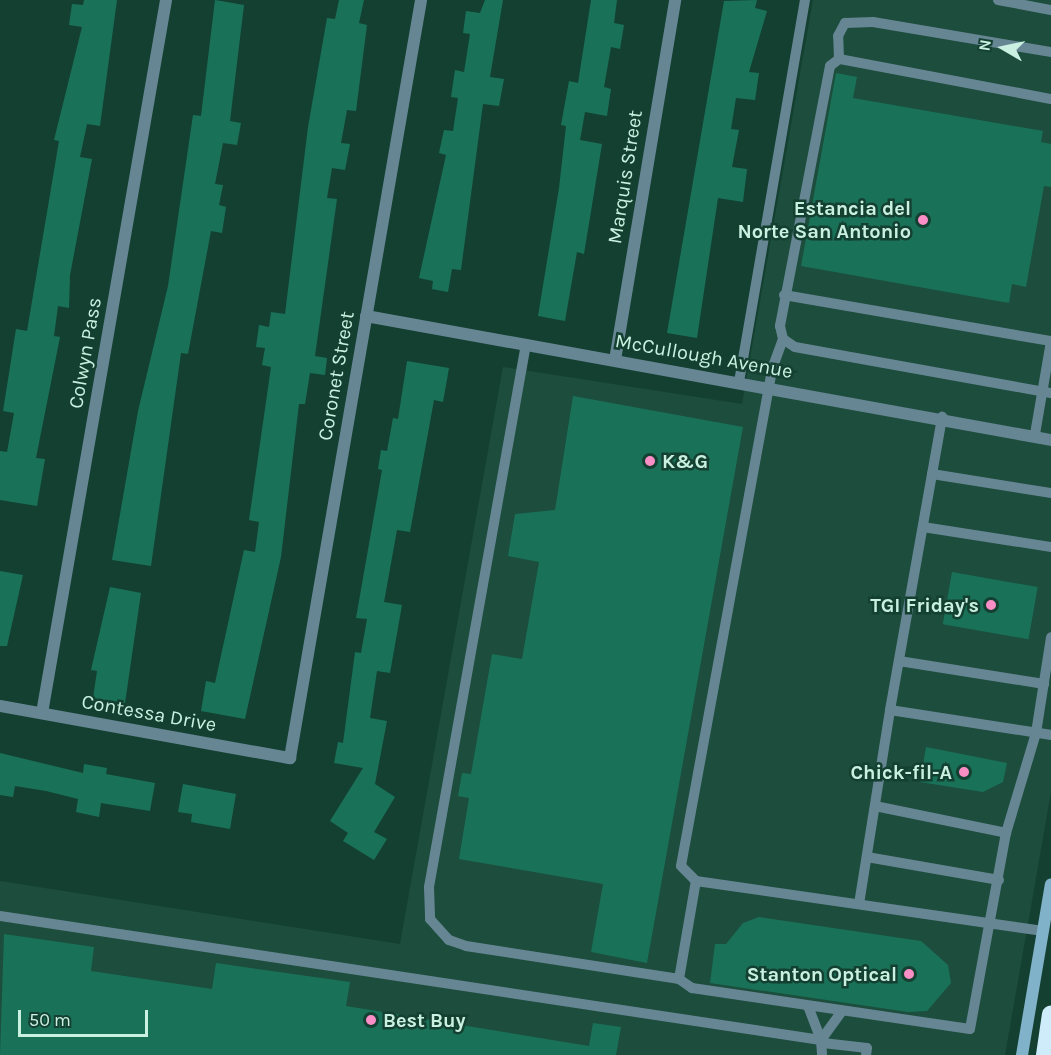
<!DOCTYPE html>
<html>
<head>
<meta charset="utf-8">
<style>
  body { margin:0 }
  #map { position:relative; width:1051px; height:1055px; overflow:hidden; background:#144032; font-family:Karla,sans-serif }
  div>[style] { position:absolute }
  [style*='--x'] { left:calc(var(--x)*1px); top:calc(var(--y)*1px); width:calc(var(--w)*1px); rotate:calc(var(--a)*1deg) }
  .built>* { inset:0; background:#1c4d3d }
  .building>* { inset:0; background:#197258; transform-origin:0 0 }
  .service>* { height:10px; margin:-5px; padding:0 5px; transform-origin:5px; border-radius:5px; background:#678694 }
  .minor>* { height:12px; margin:-6px; padding:0 6px; transform-origin:6px; border-radius:6px; background:#678694 }
  .secondary>* { height:12px; margin:-6px; padding:0 6px; transform-origin:6px; border-radius:6px; background:#80b2c9 }
  .motorway>* { height:18px; margin:-9px; padding:0 9px; transform-origin:9px; border-radius:9px; background:#ceecfa }
  .dots>* { width:16px; height:16px; translate:-50% -50%; box-sizing:border-box; border:3px solid #144032; border-radius:50% }
  span { translate:-50% -50%; white-space:nowrap; text-align:center; line-height:1.15; -webkit-text-stroke:5px #144032; paint-order:stroke }
  .street-label { font-size:20px; color:#c9f0e0 }
  .poi-label { font-size:20px; color:#c9f0e0; font-weight:700 }
  .right { translate:-100% -50%; text-align:right }
  .left { translate:0 -50%; text-align:left }
  .north { position:absolute; left:973px; top:18px; width:60px; height:60px; -webkit-text-stroke:4px #144032; paint-order:stroke; rotate:279deg; font-size:16px; font-weight:700; line-height:24px; text-align:center; color:#c9f0e0 }
  .north::after { content:''; display:block; margin:auto; width:21px; height:27px; background:#c9f0e0; clip-path:polygon(50% 0,100% 100%,50% 72%,0 100%) }
  .scale { position:absolute; left:18px; top:1010px; width:130px; height:27px; box-sizing:border-box; border:3px solid #c9f0e0; border-top:0; padding-left:8px; font-size:18px; line-height:21px; white-space:nowrap; color:#c9f0e0; -webkit-text-stroke:4px #144032; paint-order:stroke }
</style>
</head>
<body>
<div id="map">
  <div class="built">
    <i style="clip-path:polygon(813px 0,1051px 0,1051px 792px,1005px 1055px,0 1055px,0 881px,400px 944px,503px 367px,742px 404px)"></i>
  </div>
  <div class="building">
    <i style="clip-path:polygon(84px 0,117px 0,100px 126px,87px 124px,80px 157px,92px 159px,70px 275px,69px 308px,58px 306px,54px 336px,60px 337px,36px 458px,45px 459px,37px 506px,0 500px,0 451px,7px 452px,14px 413px,3px 411px,16px 329px,27px 331px,59px 141px,54px 140px,82px 27px,69px 25px,72px 4px,83px 5px)"></i>
    <i style="clip-path:polygon(215px 0,244px 5px,230px 121px,241px 123px,237px 145px,223px 143px,215px 184px,223px 185px,219px 205px,226px 207px,222px 233px,211px 231px,188px 354px,181px 353px,151px 566px,112px 560px,138px 411px,168px 286px,193px 115px,201px 116px)"></i>
    <i style="clip-path:polygon(339px 0,364px 0,359px 23px,367px 25px,356px 111px,347px 110px,341px 143px,350px 144px,345px 170px,332px 168px,327px 198px,337px 199px,315px 356px,327px 358px,325px 375px,310px 373px,305px 404px,299px 404px,281px 557px,245px 719px,201px 711px,206px 681px,215px 683px,244px 550px,255px 552px,259px 522px,249px 520px,271px 367px,262px 365px,265px 348px,256px 347px,259px 325px,269px 327px,271px 312px,285px 314px,308px 127px,327px 18px,335px 19px)"></i>
    <i style="clip-path:polygon(485px 0,503px 0,490px 77px,504px 79px,499px 106px,483px 104px,461px 270px,452px 269px,448px 292px,432px 289px,433px 281px,419px 278px,446px 155px,439px 153px,444px 130px,453px 131px,458px 98px,451px 97px,455px 70px,464px 72px,470px 34px,463px 33px,466px 11px,480px 13px)"></i>
    <i style="clip-path:polygon(591px 0,617px 0,614px 23px,624px 25px,620px 49px,611px 47px,604px 87px,611px 89px,607px 116px,585px 112px,580px 140px,602px 144px,584px 254px,577px 252px,565px 321px,538px 316px,559px 188px,566px 126px,561px 125px,569px 81px,578px 83px)"></i>
    <i style="clip-path:polygon(757px 0,755px 8px,767px 11px,749px 72px,759px 73px,755px 100px,736px 98px,731px 129px,739px 130px,732px 167px,747px 169px,743px 202px,718px 198px,697px 338px,667px 333px,724px 1px)"></i>
    <i style="clip-path:polygon(836px 73px,857px 77px,853px 98px,1043px 131px,1041px 142px,1051px 144px,1051px 187px,1044px 186px,1026px 287px,1012px 284px,1009px 303px,801px 266px)"></i>
    <i style="clip-path:polygon(407px 361px,449px 368px,443px 402px,434px 400px,410px 532px,397px 530px,384px 602px,402px 605px,390px 673px,377px 671px,370px 718px,387px 721px,375px 784px,395px 797px,374px 832px,387px 839px,374px 860px,343px 841px,348px 833px,330px 821px,363px 768px,334px 763px,338px 742px,343px 743px,355px 652px,361px 653px,367px 619px,356px 618px,382px 470px,378px 469px,381px 450px,387px 451px,393px 418px,398px 419px)"></i>
    <i style="clip-path:polygon(573px 396px,743px 427px,647px 963px,591px 952px,603px 884px,459px 859px,469px 798px,458px 796px,462px 773px,471px 774px,492px 654px,522px 659px,539px 562px,508px 556px,515px 514px,555px 510px)"></i>
    <i style="clip-path:polygon(0 571px,23px 575px,7px 646px,0 646px)"></i>
    <i style="left:952px;top:572px;width:87px;height:53px;rotate:10deg"></i>
    <i style="clip-path:polygon(110px 587px,141px 593px,125px 703px,93px 698px,97px 671px,91px 670px)"></i>
    <i style="clip-path:polygon(926px 747px,1007px 763px,1003px 782px,983px 792px,920px 782px)"></i>
    <i style="clip-path:polygon(0 753px,83px 773px,84px 764px,107px 768px,106px 774px,155px 783px,150px 811px,101px 803px,99px 817px,76px 812px,78px 799px,46px 791px,15px 786px,13px 797px,0 795px)"></i>
    <i style="clip-path:polygon(183px 784px,236px 794px,230px 829px,191px 822px,192px 814px,178px 812px)"></i>
    <i style="clip-path:polygon(759px 917px,921px 941px,948px 965px,951px 983px,927px 1011px,908px 1012px,710px 983px,715px 944px,726px 944px,743px 923px)"></i>
    <i style="clip-path:polygon(4px 934px,94px 947px,91px 971px,212px 989px,216px 963px,350px 982px,346px 1006px,589px 1046px,593px 1023px,621px 1027px,616px 1055px,0 1055px)"></i>
  </div>
  <div class="service">
    <i style="--x:998;--y:0;--w:54;--a:10.7"></i>
    <i style="--x:839;--y:59;--w:23;--a:-92"></i>
    <i style="--x:838;--y:36;--w:15;--a:-62"></i>
    <i style="--x:845;--y:23;--w:28;--a:-2"></i>
    <i style="--x:873;--y:22;--w:181;--a:9.6"></i>
    <i style="--x:1051;--y:99;--w:216;--a:-169.3"></i>
    <i style="--x:839;--y:59;--w:11;--a:142"></i>
    <i style="--x:830;--y:66;--w:265;--a:100.9"></i>
    <i style="--x:780;--y:326;--w:13;--a:77"></i>
    <i style="--x:783;--y:339;--w:14;--a:34"></i>
    <i style="--x:795;--y:347;--w:260;--a:10.2"></i>
    <i style="--x:784;--y:295;--w:271;--a:9.8"></i>
    <i style="--x:783;--y:339;--w:33;--a:110"></i>
    <i style="--x:772;--y:370;--w:504;--a:100.4"></i>
    <i style="--x:681;--y:866;--w:21;--a:45"></i>
    <i style="--x:696;--y:881;--w:351;--a:8.2"></i>
    <i style="--x:526;--y:344;--w:552;--a:100.13"></i>
    <i style="--x:429;--y:887;--w:32;--a:88"></i>
    <i style="--x:430;--y:919;--w:28;--a:48"></i>
    <i style="--x:449;--y:940;--w:18;--a:19"></i>
    <i style="--x:466;--y:946;--w:216;--a:8.8"></i>
    <i style="--x:679;--y:979;--w:99;--a:-80.2"></i>
    <i style="--x:739;--y:382;--w:388;--a:-80.2"></i>
    <i style="--x:1035;--y:434;--w:94;--a:-80.2"></i>
    <i style="--x:932;--y:474;--w:121;--a:9.1"></i>
    <i style="--x:923;--y:527;--w:130;--a:8.9"></i>
    <i style="--x:899;--y:661;--w:147;--a:9"></i>
    <i style="--x:890;--y:710;--w:298;--a:-79.9"></i>
    <i style="--x:875;--y:806;--w:134;--a:11.6"></i>
    <i style="--x:867;--y:857;--w:134;--a:9.9"></i>
    <i style="--x:859;--y:904;--w:196;--a:-80.9"></i>
    <i style="--x:890;--y:710;--w:163;--a:8.8"></i>
    <i style="--x:0;--y:916;--w:830;--a:8.59"></i>
    <i style="--x:821;--y:1040;--w:15;--a:86"></i>
    <i style="--x:679;--y:979;--w:16;--a:35"></i>
    <i style="--x:692;--y:988;--w:281;--a:8.4"></i>
    <i style="--x:970;--y:1029;--w:199;--a:-79.6"></i>
    <i style="--x:1006;--y:833;--w:104;--a:-73.3"></i>
    <i style="--x:1036;--y:733;--w:97;--a:-81.1"></i>
    <i style="--x:808;--y:1006;--w:36;--a:69"></i>
    <i style="--x:821;--y:1040;--w:34;--a:-54"></i>
    <i style="--x:823;--y:1043;--w:44;--a:6.5"></i>
    <i style="--x:867;--y:1048;--w:7;--a:98"></i>
  </div>
  <div class="minor">
    <i style="--x:366;--y:316;--w:696;--a:10.26"></i>
    <i style="--x:615;--y:360;--w:365;--a:-80.5"></i>
    <i style="--x:0;--y:706;--w:295;--a:10.2"></i>
    <i style="--x:290;--y:758;--w:769;--a:-80.19"></i>
    <i style="--x:42;--y:713;--w:724;--a:-80.13"></i>
  </div>
  <div class="secondary">
    <i style="--x:1022;--y:1055;--w:173;--a:-80.4"></i>
  </div>
  <div class="motorway">
    <i style="--x:1045;--y:1055;--w:41;--a:-81.7"></i>
  </div>
  <div class="dots">
    <i style="left:923px;top:220px;background:#fa8fc7"></i>
    <i style="left:650px;top:461px;background:#fa8fc7"></i>
    <i style="left:991px;top:605px;background:#fa8fc7"></i>
    <i style="left:964px;top:772px;background:#fa8fc7"></i>
    <i style="left:909px;top:974px;background:#fa8fc7"></i>
    <i style="left:371px;top:1020px;background:#fa8fc7"></i>
  </div>
  <div class="street-label">
    <span style="left:625px;top:177px;rotate:-81deg">Marquis Street</span>
    <span style="left:85px;top:353px;rotate:-80deg">Colwyn Pass</span>
    <span style="left:704px;top:356px;rotate:10deg">McCullough Avenue</span>
    <span style="left:336px;top:376px;rotate:-80deg">Coronet Street</span>
    <span style="left:149px;top:713px;rotate:10deg">Contessa Drive</span>
  </div>
  <div class="poi-label">
    <span class="right" style="left:911px;top:220px">Estancia del<br>Norte San Antonio</span>
    <span class="left" style="left:662px;top:461px">K&amp;G</span>
    <span class="right" style="left:979px;top:605px">TGI Friday's</span>
    <span class="right" style="left:952px;top:772px">Chick-fil-A</span>
    <span class="right" style="left:897px;top:974px">Stanton Optical</span>
    <span class="left" style="left:383px;top:1020px">Best Buy</span>
  </div>
  <div class="north">N</div>
  <div class="scale">50 m</div>
</div>
</body>
</html>
